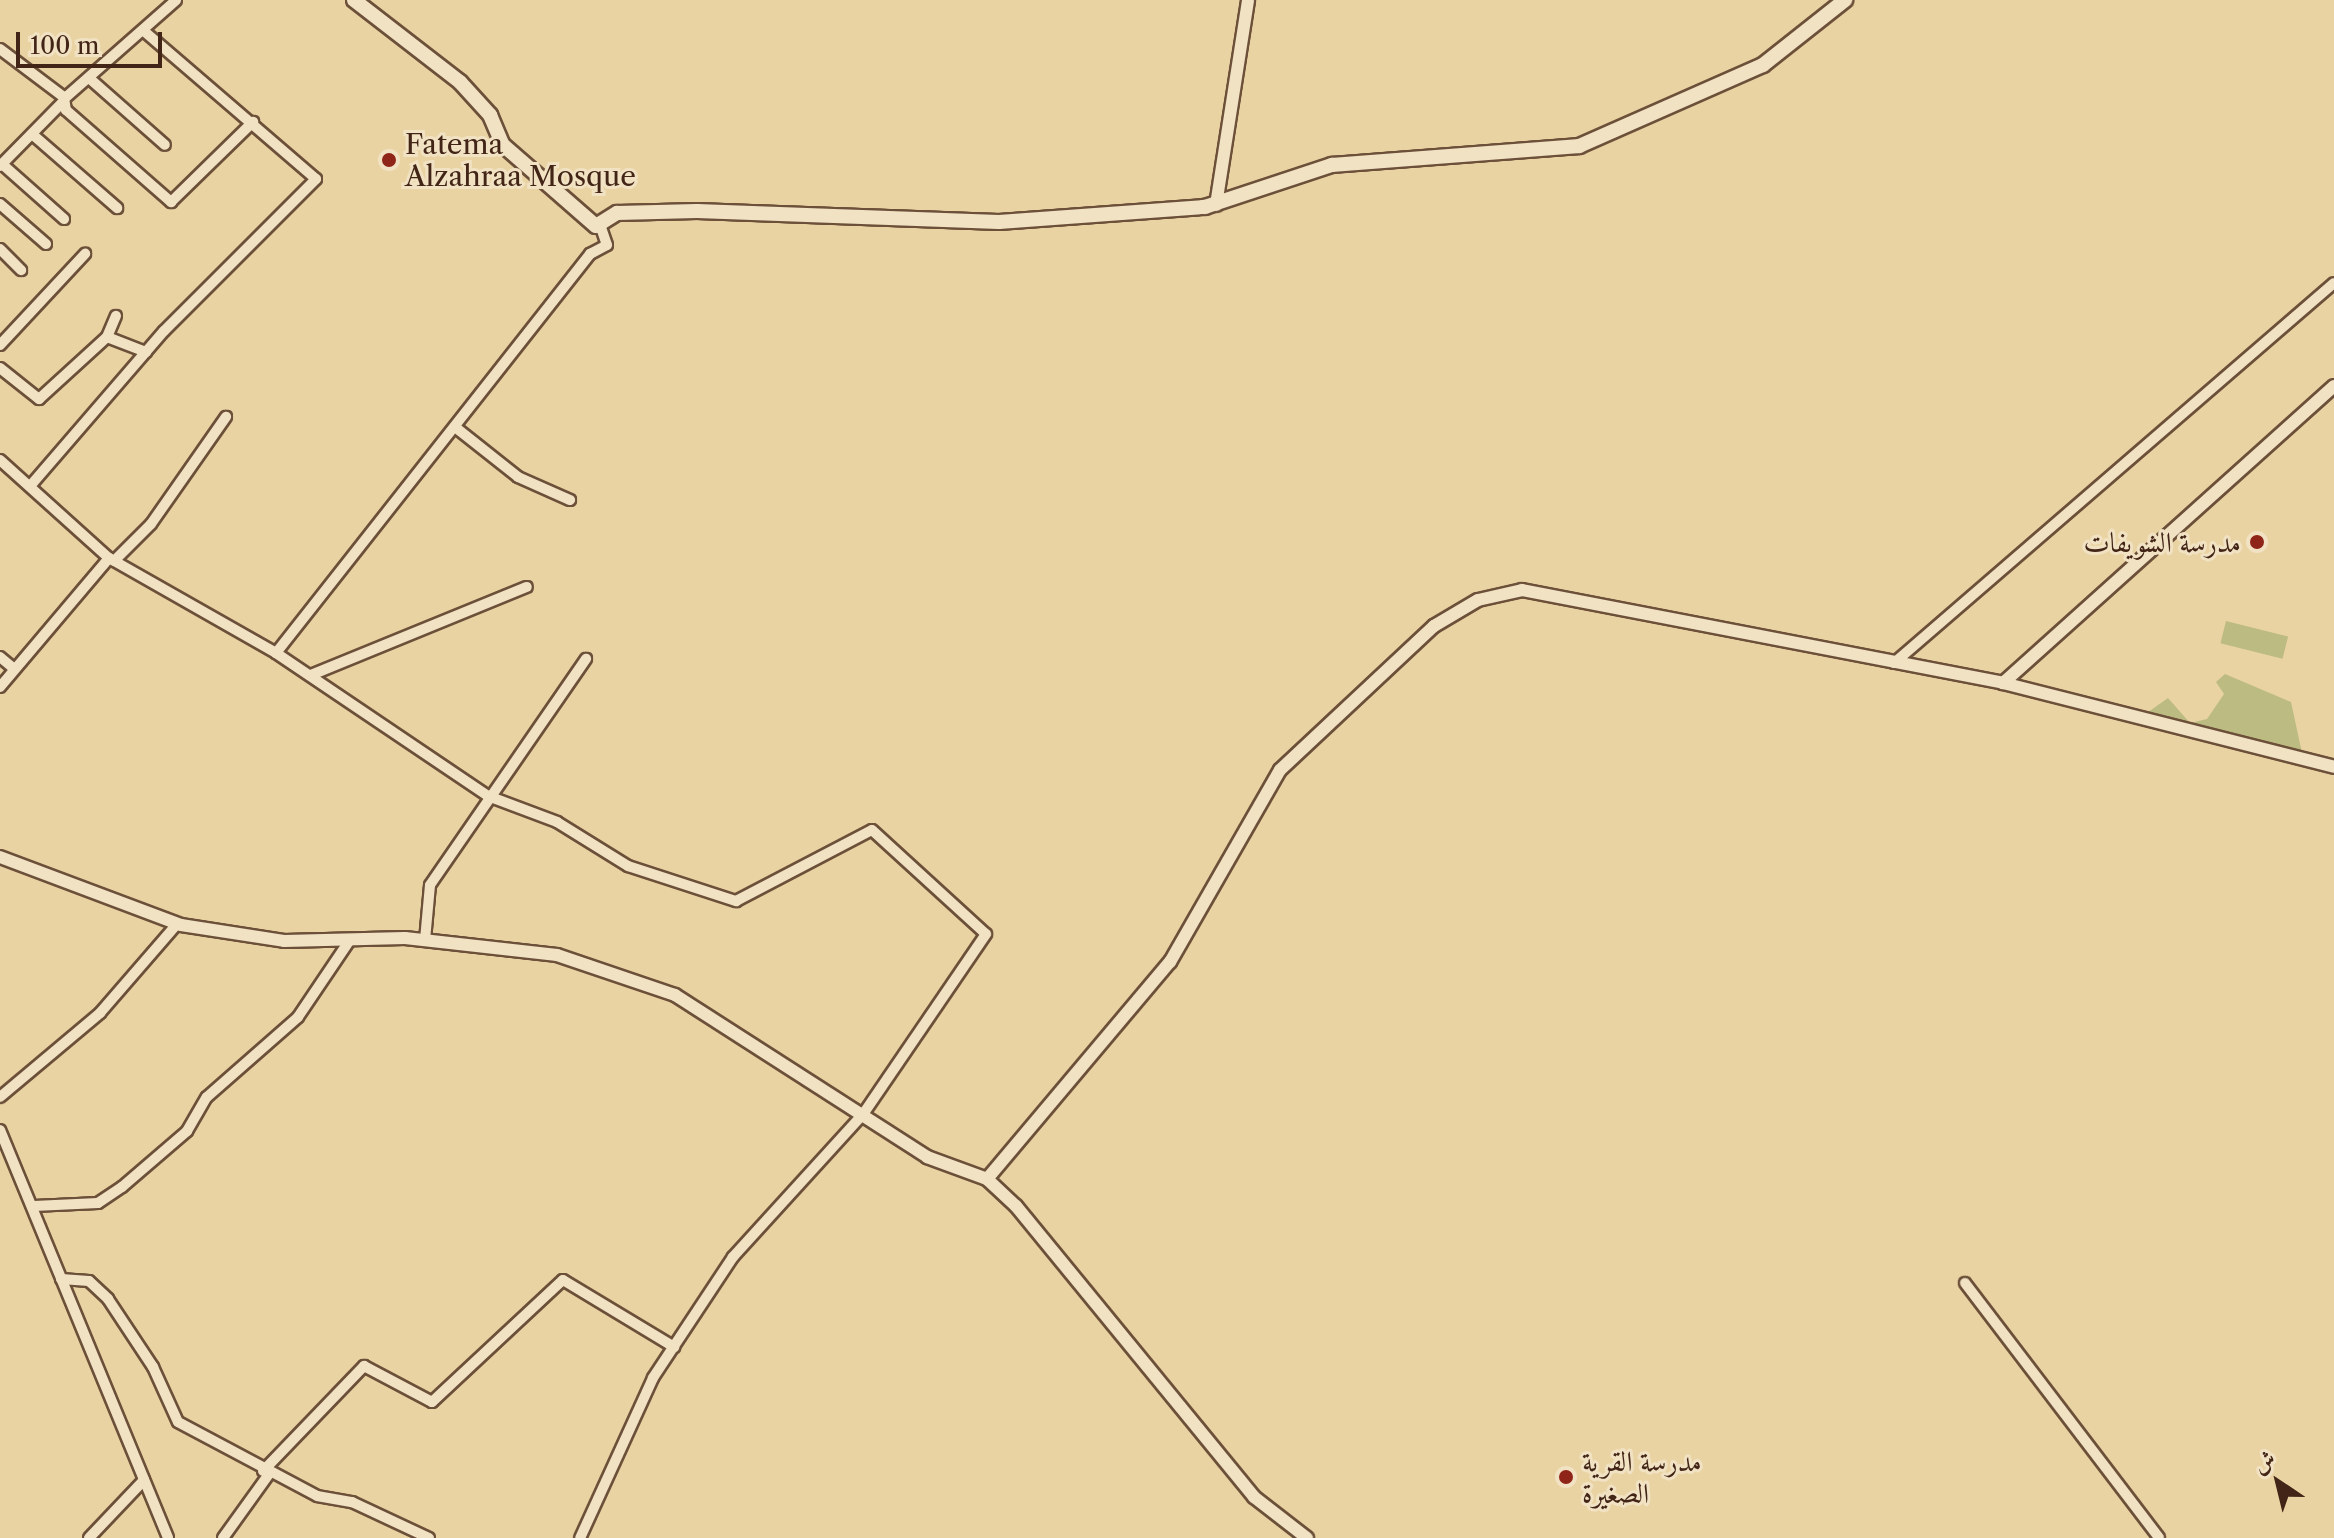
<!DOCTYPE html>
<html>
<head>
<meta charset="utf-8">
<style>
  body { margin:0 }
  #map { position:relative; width:2334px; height:1538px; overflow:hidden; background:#ead3a3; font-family:"Libre Caslon Text",Amiri,serif }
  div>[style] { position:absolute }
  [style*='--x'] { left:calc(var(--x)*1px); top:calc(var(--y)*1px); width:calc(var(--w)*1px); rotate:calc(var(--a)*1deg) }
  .green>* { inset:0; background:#bcbb82; transform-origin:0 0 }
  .roads { filter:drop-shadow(2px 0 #6c5039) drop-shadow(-2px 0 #6c5039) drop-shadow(0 2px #6c5039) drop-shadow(0 -2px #6c5039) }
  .minor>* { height:10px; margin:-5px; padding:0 5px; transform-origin:5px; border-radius:5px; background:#f1e2c3 }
  .tertiary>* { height:12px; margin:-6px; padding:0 6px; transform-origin:6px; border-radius:6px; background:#f1e2c3 }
  .secondary>* { height:14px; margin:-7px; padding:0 7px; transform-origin:7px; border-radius:7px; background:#f1e2c3 }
  .dots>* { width:22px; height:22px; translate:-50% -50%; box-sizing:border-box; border:4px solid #f1e2c3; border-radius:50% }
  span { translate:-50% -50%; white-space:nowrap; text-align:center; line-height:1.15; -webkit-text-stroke:6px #f1e2c3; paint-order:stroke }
  .poi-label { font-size:28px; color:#422516 }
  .left { translate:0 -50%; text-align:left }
  .right { translate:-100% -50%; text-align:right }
  .north { position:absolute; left:2238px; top:1442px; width:80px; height:80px; -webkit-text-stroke:6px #f1e2c3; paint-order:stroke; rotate:325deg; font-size:22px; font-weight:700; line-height:32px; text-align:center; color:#422516 }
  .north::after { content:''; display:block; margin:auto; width:28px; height:36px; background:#422516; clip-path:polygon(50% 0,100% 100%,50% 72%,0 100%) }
  .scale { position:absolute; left:16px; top:32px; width:146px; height:36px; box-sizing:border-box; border:4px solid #422516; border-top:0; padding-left:10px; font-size:24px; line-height:28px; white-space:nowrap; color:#422516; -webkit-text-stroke:6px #f1e2c3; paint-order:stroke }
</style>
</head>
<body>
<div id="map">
  <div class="green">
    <i style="left:2226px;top:621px;width:64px;height:23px;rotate:14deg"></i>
    <i style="clip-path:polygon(2225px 674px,2291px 702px,2302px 753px,2144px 715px,2168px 698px,2190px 723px,2207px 719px,2224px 694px,2216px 682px)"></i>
  </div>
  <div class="roads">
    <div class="minor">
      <i style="--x:0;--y:49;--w:81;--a:37"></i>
      <i style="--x:65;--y:98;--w:148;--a:-41.4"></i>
      <i style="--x:89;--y:78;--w:101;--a:41.4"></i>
      <i style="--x:64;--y:98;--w:12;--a:81"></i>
      <i style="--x:66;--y:110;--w:140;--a:41.2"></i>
      <i style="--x:171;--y:202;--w:115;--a:-44.3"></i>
      <i style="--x:32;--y:134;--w:113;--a:41"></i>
      <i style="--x:2;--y:164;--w:83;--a:41.6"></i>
      <i style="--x:0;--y:166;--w:90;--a:-45.5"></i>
      <i style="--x:0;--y:204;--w:61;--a:41"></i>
      <i style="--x:0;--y:249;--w:30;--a:45"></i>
      <i style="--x:107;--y:337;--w:23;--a:-67"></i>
      <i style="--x:0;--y:345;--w:125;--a:-47"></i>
      <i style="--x:0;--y:368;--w:50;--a:38.5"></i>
      <i style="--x:39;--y:399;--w:92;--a:-42.4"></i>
      <i style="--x:107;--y:337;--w:42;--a:21"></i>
      <i style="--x:455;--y:427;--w:80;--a:38.4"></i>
      <i style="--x:518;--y:477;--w:57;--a:23.9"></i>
      <i style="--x:0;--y:460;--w:147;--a:42"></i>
      <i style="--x:109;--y:558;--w:192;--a:29.6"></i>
      <i style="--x:276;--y:653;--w:508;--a:-51.8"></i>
      <i style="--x:590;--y:254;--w:19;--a:-28"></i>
      <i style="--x:607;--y:245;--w:21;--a:-109"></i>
      <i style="--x:31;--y:485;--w:203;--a:-49.2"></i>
      <i style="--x:164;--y:331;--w:215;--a:-45"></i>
      <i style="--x:316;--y:179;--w:227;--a:-139.3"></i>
      <i style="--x:114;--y:561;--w:52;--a:-45"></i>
      <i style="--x:151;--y:524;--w:131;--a:-55"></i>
      <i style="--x:276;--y:653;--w:256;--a:34"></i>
      <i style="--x:488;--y:796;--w:74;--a:20.6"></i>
      <i style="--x:557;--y:822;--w:84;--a:31.8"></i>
      <i style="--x:628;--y:866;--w:114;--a:18"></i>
      <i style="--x:736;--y:901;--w:153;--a:-27.6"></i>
      <i style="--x:872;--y:830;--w:154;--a:42.4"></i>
      <i style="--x:986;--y:934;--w:217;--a:124.3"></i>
      <i style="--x:864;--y:1113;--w:195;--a:132.3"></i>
      <i style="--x:733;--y:1257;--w:145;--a:123.5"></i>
      <i style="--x:653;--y:1378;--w:176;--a:114.5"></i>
      <i style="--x:0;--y:657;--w:16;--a:40"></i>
      <i style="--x:1894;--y:663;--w:581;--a:-40.82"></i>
      <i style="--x:311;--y:675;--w:233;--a:-22.2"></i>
      <i style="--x:0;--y:687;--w:169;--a:-49.8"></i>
      <i style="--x:425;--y:940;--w:55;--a:-84.8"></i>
      <i style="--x:430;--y:885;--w:275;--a:-55.4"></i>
      <i style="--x:0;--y:1097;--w:131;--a:-40"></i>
      <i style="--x:100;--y:1013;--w:118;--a:-49.1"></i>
      <i style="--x:0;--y:1130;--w:441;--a:67.6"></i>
      <i style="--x:34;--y:1206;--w:64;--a:-2.7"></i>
      <i style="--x:98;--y:1203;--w:29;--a:-34"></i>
      <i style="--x:122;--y:1187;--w:86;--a:-40.7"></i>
      <i style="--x:187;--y:1131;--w:39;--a:-60"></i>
      <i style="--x:207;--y:1097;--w:121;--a:-41.3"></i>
      <i style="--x:298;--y:1017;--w:93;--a:-56"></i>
      <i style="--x:61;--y:1279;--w:28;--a:4"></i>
      <i style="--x:89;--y:1281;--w:26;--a:43"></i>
      <i style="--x:108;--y:1299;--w:82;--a:56.5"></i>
      <i style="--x:153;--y:1367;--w:60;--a:65.6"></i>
      <i style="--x:178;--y:1422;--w:157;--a:28"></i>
      <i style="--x:317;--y:1496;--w:36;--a:10"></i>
      <i style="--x:352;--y:1502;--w:85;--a:25.1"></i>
      <i style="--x:1965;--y:1283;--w:320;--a:52.7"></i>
      <i style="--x:263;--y:1471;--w:146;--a:-46.1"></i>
      <i style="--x:364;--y:1366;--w:77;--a:27.9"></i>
      <i style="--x:432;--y:1402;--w:179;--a:-43"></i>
      <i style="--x:563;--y:1280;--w:130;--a:31.1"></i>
      <i style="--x:89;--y:1538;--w:80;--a:-46.5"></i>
      <i style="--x:223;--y:1538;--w:79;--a:-54.3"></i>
    </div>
    <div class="tertiary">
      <i style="--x:1216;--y:205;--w:207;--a:-81.1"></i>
      <i style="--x:2334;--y:386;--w:445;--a:138.1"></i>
      <i style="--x:2003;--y:683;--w:341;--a:14.2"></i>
      <i style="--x:0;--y:857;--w:193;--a:20.6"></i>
      <i style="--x:181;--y:925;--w:104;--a:8.8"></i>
      <i style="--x:284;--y:941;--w:121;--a:-1.4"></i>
      <i style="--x:405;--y:938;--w:153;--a:6.4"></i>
      <i style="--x:557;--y:955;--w:125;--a:18.7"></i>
      <i style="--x:675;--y:995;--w:300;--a:32.7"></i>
      <i style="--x:927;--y:1157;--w:64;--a:20.1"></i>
      <i style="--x:987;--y:1179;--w:40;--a:43"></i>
      <i style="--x:1016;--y:1206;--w:376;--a:50.7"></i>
      <i style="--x:1254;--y:1497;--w:67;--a:37.7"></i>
      <i style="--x:987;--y:1179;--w:284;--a:-49.9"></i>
      <i style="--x:1170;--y:962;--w:221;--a:-60.2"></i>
      <i style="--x:1280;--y:770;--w:211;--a:-43.1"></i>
      <i style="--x:1434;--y:626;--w:51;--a:-30.6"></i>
      <i style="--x:1478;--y:600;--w:45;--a:-12.8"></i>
      <i style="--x:1522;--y:590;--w:490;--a:10.9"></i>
    </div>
    <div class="secondary">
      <i style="--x:354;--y:0;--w:134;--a:37.7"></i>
      <i style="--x:460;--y:82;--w:45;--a:47.7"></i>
      <i style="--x:490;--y:115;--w:33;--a:67"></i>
      <i style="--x:503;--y:145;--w:123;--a:41.1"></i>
      <i style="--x:596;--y:226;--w:25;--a:-32"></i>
      <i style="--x:617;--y:213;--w:80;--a:-1.4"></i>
      <i style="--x:697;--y:211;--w:302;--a:2.1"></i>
      <i style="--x:999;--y:222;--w:207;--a:-4.2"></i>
      <i style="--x:1205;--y:207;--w:134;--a:-18.3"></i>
      <i style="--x:1332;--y:165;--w:248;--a:-4.4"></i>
      <i style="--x:1579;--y:146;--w:201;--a:-23.8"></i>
      <i style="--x:1763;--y:65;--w:105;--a:-38.4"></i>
    </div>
  </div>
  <div class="dots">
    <i style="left:389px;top:160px;background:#8f2418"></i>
    <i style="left:2257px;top:542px;background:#8f2418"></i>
    <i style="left:1566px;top:1477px;background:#8f2418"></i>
  </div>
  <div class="poi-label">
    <span class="left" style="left:405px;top:160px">Fatema<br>Alzahraa Mosque</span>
    <span class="right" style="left:2241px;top:542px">مدرسة الشويفات</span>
    <span class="left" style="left:1582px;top:1477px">مدرسة القرية<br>الصغيرة</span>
  </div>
  <div class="north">ش</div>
  <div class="scale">100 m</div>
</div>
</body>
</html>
